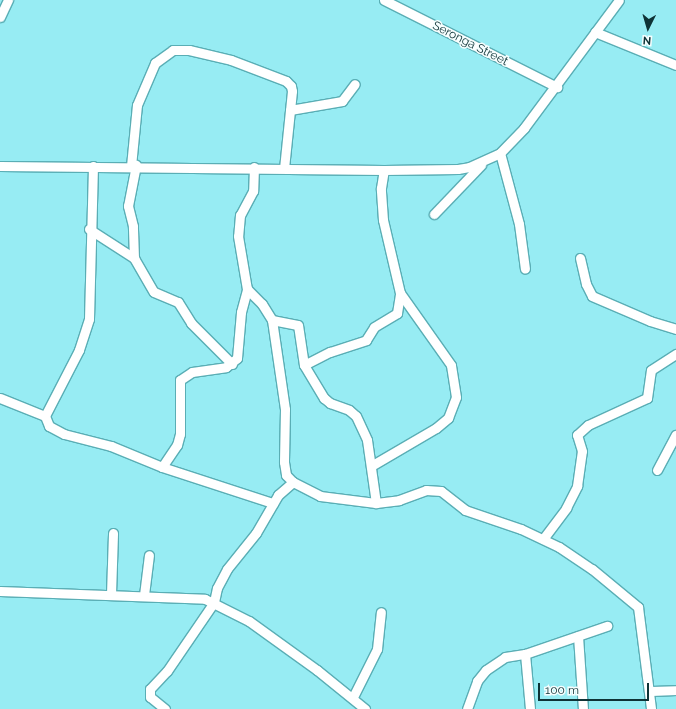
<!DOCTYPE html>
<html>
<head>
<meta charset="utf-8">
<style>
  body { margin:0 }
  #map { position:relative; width:676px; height:709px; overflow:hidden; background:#97ecf3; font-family:Raleway,sans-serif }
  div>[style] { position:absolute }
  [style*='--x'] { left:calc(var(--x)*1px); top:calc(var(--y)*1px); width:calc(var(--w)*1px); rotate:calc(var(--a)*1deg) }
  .roads { filter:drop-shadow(1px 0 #5aaeb5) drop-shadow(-1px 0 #5aaeb5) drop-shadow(0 1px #5aaeb5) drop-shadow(0 -1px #5aaeb5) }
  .street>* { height:9px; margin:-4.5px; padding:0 4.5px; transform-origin:4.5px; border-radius:4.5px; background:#fff }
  span { translate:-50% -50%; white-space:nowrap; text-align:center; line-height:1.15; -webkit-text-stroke:3px #f6fefe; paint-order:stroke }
  .street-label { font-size:12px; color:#0e3336 }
  .north { position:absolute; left:628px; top:8px; width:40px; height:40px; -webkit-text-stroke:3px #f6fefe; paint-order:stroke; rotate:185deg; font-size:11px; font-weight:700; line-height:16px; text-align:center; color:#0e3336 }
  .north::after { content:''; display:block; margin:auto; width:14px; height:18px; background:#0e3336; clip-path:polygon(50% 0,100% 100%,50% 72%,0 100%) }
  .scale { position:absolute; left:538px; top:683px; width:111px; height:18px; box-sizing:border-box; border:2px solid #0e3336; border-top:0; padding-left:5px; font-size:12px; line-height:14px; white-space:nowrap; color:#0e3336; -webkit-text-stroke:3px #f6fefe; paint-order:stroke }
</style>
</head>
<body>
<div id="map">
  <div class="roads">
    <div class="street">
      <i style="--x:384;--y:0;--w:194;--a:26.7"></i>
      <i style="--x:0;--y:17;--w:19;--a:-65"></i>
      <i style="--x:595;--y:32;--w:87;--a:22.2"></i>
      <i style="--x:290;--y:110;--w:53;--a:-9.8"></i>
      <i style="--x:342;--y:101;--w:21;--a:-53"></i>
      <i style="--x:500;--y:153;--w:73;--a:75"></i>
      <i style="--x:519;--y:224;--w:45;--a:82.4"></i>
      <i style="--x:0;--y:166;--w:384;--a:0.6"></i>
      <i style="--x:384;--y:170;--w:74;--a:-0.8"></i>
      <i style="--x:458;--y:169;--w:11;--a:-10"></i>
      <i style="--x:469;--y:167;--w:34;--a:-24"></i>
      <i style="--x:500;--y:153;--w:35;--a:-46"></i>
      <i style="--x:524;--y:128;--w:159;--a:-53.4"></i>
      <i style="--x:93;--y:166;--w:153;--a:91.5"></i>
      <i style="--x:89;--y:319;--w:33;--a:108"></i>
      <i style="--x:79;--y:350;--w:74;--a:117.3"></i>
      <i style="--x:45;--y:416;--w:11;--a:68"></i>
      <i style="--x:49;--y:426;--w:17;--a:28"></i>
      <i style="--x:64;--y:434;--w:49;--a:14.3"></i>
      <i style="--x:111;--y:446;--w:55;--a:22.4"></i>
      <i style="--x:162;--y:467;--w:117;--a:18"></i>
      <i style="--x:131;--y:166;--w:61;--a:-84.4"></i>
      <i style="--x:137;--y:105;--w:46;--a:-66.8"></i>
      <i style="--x:155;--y:63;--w:22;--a:-36"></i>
      <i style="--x:173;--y:50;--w:16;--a:0"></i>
      <i style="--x:189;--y:50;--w:43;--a:13.4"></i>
      <i style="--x:231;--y:60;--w:59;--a:20.9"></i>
      <i style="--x:286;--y:81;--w:7;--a:45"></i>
      <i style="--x:291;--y:86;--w:5;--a:79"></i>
      <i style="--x:292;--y:91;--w:77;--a:95.9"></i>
      <i style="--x:254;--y:167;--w:24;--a:92"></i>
      <i style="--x:253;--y:191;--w:27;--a:118"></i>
      <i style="--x:240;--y:215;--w:21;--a:95"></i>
      <i style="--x:238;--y:236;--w:54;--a:80.4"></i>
      <i style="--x:247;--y:289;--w:21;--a:45"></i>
      <i style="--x:262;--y:304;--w:19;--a:58"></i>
      <i style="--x:272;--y:320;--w:90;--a:81.7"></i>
      <i style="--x:285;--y:409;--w:53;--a:91.1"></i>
      <i style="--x:284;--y:462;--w:13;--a:81"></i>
      <i style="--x:286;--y:475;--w:10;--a:45"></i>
      <i style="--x:293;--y:482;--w:30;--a:27"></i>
      <i style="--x:320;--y:496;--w:56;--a:7.1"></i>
      <i style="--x:376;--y:503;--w:23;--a:-7"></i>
      <i style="--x:399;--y:500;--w:29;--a:-20"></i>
      <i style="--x:426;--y:490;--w:15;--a:4"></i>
      <i style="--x:441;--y:491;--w:31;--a:38"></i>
      <i style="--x:465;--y:510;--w:59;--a:18.7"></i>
      <i style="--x:521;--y:529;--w:42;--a:25.3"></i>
      <i style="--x:559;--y:547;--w:40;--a:34"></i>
      <i style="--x:592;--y:569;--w:60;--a:39.6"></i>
      <i style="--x:638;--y:607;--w:103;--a:82.7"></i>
      <i style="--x:434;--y:214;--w:68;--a:-46.2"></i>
      <i style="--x:89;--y:229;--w:54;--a:32.8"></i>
      <i style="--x:134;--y:258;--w:39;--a:60"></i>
      <i style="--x:154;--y:292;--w:26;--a:23"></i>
      <i style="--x:178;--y:302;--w:25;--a:58"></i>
      <i style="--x:191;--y:323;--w:58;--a:45"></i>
      <i style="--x:134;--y:258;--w:32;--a:-92"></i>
      <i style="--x:133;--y:226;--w:21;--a:-104"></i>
      <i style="--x:128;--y:206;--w:42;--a:-79"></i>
      <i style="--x:580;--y:258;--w:27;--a:77"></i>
      <i style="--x:586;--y:284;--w:13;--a:63"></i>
      <i style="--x:592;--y:296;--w:63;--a:23.3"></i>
      <i style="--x:650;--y:321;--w:27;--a:17"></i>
      <i style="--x:272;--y:320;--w:26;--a:11"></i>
      <i style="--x:298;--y:325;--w:40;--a:81.5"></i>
      <i style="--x:304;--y:365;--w:39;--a:59"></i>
      <i style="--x:324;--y:398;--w:8;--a:40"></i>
      <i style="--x:330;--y:403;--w:20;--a:20"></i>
      <i style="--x:349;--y:410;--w:9;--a:41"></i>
      <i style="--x:356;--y:416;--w:26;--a:65"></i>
      <i style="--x:367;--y:440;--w:64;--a:81.9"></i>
      <i style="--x:304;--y:365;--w:29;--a:-27"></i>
      <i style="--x:330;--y:352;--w:38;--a:-18"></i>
      <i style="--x:366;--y:340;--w:15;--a:-58"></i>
      <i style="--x:374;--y:327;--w:27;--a:-31"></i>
      <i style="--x:397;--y:313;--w:20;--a:-81"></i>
      <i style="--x:400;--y:293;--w:75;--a:-103.1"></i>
      <i style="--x:383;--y:220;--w:32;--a:-94"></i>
      <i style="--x:381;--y:188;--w:18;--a:-81"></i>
      <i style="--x:0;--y:398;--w:48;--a:21.8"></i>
      <i style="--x:371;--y:466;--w:75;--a:-30.3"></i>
      <i style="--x:436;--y:428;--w:16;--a:-40"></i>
      <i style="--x:448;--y:418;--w:22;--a:-69"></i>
      <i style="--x:456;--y:397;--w:32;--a:-99"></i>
      <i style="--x:451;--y:365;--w:88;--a:-125.3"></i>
      <i style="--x:162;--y:467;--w:27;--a:-56"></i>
      <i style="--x:177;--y:445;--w:11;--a:-75"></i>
      <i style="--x:180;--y:434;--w:54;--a:-90"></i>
      <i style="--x:180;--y:380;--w:14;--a:-34"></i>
      <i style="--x:192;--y:372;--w:34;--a:-8"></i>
      <i style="--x:226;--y:367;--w:14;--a:-39"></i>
      <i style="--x:237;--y:358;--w:46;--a:-85"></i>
      <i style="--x:241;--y:312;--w:24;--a:-75"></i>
      <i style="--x:657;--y:470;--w:40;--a:-62"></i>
      <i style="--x:543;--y:539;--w:39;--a:-53"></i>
      <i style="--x:566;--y:508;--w:25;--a:-63"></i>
      <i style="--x:577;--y:486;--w:35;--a:-82"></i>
      <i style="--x:582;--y:451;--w:17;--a:-107"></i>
      <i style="--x:577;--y:435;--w:15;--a:-42"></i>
      <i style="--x:588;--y:425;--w:65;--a:-24.6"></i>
      <i style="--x:647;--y:398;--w:28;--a:-82"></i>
      <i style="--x:651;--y:370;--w:30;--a:-33"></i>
      <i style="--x:0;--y:591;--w:205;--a:2.2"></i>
      <i style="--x:205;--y:599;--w:49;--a:26.6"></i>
      <i style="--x:249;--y:621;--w:84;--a:35.8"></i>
      <i style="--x:317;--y:670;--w:62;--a:39.1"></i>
      <i style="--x:111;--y:594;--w:61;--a:-88.1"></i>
      <i style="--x:144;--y:595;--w:40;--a:-82.9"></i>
      <i style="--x:578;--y:636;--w:73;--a:86.1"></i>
      <i style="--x:525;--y:654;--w:55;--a:84.8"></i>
      <i style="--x:651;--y:691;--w:25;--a:-2"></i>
      <i style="--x:353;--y:697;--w:54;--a:-63.4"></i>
      <i style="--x:377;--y:649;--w:37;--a:-84"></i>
      <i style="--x:165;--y:709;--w:19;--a:-141"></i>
      <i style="--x:150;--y:697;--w:8;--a:-90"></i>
      <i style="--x:150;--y:689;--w:25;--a:-47"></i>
      <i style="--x:167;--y:671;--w:83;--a:-55.7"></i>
      <i style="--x:214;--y:602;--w:14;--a:-78"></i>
      <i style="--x:217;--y:588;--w:21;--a:-62"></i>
      <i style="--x:227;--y:569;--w:46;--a:-51.1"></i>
      <i style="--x:256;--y:533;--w:44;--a:-59.9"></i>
      <i style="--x:278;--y:495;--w:20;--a:-41"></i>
      <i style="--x:467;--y:709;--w:30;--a:-70"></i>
      <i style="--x:477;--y:681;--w:14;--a:-51"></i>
      <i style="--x:486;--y:670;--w:23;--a:-34"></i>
      <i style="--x:505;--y:657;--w:20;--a:-9"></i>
      <i style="--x:525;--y:654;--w:87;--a:-18.9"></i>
    </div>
  </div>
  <div class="street-label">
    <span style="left:470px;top:44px;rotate:27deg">Seronga Street</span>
  </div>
  <div class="north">N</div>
  <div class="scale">100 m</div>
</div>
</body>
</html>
